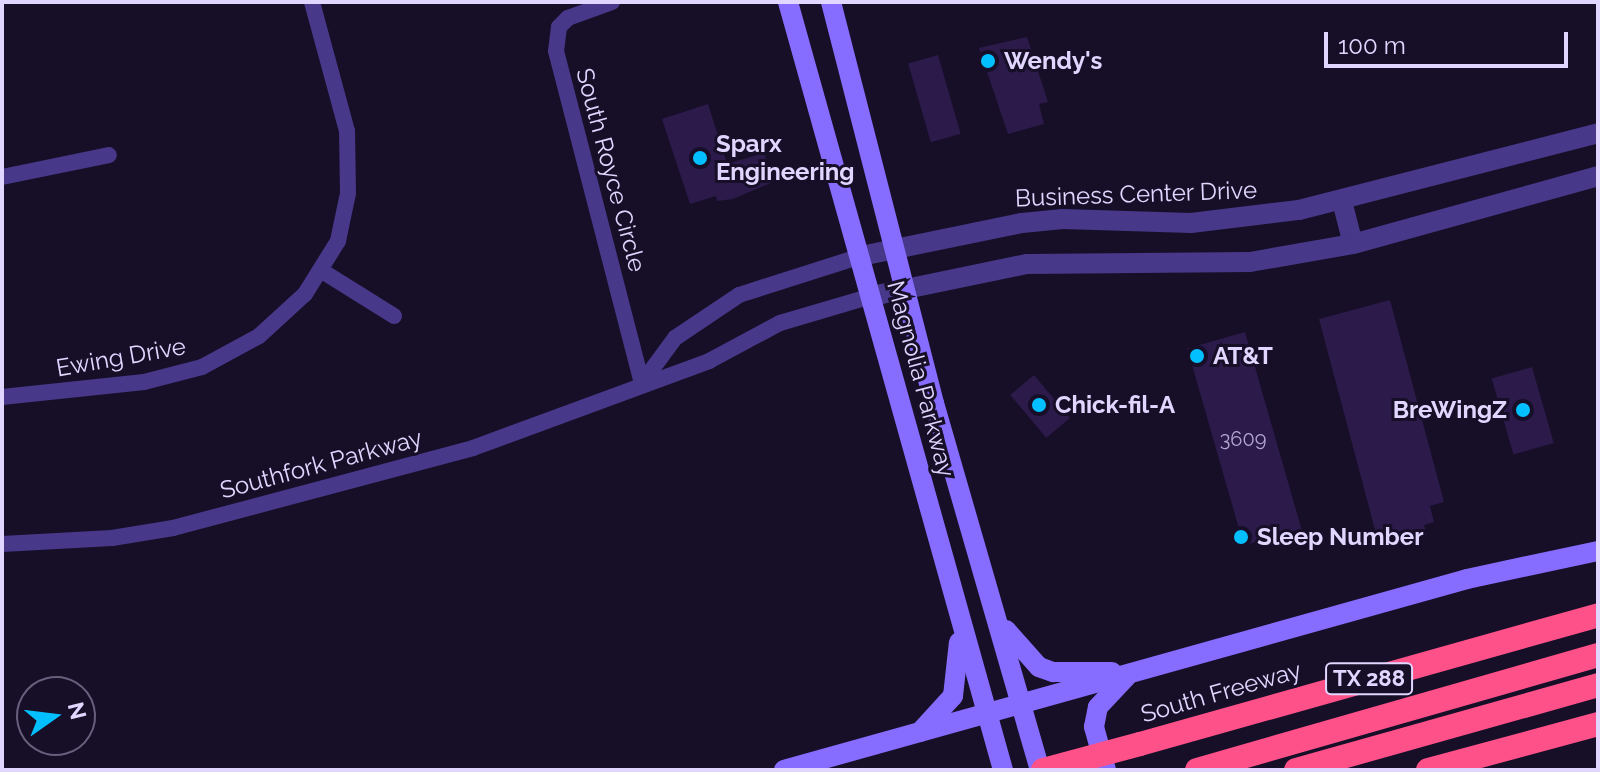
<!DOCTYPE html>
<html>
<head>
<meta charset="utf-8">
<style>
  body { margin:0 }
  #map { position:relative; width:1600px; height:772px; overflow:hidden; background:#170f28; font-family:Raleway,sans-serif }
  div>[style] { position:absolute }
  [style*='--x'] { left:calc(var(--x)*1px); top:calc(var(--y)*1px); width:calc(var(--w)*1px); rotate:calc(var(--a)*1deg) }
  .building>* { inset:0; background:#2b1a4a; transform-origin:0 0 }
  .minor>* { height:16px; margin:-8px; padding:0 8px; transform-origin:8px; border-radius:8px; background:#473889 }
  .tertiary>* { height:20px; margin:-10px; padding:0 10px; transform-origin:10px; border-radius:10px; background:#473889 }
  .secondary>* { height:20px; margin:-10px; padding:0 10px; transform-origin:10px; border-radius:10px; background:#876dff }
  .motorway>* { height:24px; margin:-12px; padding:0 12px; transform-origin:12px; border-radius:12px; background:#ff5189 }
  .motorway-bridge>* { height:24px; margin:-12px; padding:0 12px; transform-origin:12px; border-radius:12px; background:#ff5189 }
  .dots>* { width:22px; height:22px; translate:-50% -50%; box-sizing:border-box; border:4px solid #170f28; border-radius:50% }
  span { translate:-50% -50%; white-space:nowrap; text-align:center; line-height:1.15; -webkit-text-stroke:6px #170f28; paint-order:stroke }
  .number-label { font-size:20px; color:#b4a7d2 }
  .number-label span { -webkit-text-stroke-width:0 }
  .shield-label span { padding:2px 6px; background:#170f28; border:2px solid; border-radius:6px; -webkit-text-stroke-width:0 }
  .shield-label { font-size:22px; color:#e1d6ff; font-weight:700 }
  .poi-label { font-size:24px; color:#e1d6ff; font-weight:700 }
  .left { translate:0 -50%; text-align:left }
  .right { translate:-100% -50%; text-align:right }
  .street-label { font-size:24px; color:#e1d6ff }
  .frame { position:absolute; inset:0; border:4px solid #e1d6ff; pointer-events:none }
  .north { position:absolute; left:16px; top:676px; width:80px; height:80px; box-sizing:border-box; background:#170f28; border:2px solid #685f7e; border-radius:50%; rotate:76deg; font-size:22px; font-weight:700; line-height:32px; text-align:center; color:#e1d6ff }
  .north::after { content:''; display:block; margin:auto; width:28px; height:36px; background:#02bfff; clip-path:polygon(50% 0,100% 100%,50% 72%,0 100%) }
  .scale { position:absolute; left:1324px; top:32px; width:244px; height:36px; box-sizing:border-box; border:4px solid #e1d6ff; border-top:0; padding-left:10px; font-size:24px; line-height:28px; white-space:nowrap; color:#e1d6ff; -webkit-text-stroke:6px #170f28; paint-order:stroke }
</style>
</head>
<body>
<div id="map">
  <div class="building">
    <i style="clip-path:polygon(1027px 37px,1048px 102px,1039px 104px,1044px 124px,1008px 134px,979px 48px)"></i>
    <i style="left:938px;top:55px;width:82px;height:31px;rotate:74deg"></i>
    <i style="clip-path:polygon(708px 104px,727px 164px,764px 153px,773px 182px,733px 199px,717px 201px,716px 196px,690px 204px,662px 119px)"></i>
    <i style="clip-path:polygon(1390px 300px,1444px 502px,1430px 506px,1434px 522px,1424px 525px,1427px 535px,1411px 539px,1409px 532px,1378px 541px,1319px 319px)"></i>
    <i style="left:1245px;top:332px;width:205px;height:60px;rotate:74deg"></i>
    <i style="left:1532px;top:367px;width:79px;height:42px;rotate:74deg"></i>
    <i style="left:1034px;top:375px;width:56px;height:31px;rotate:50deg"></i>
  </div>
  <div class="minor">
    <i style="--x:612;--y:2;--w:47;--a:160"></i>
    <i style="--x:568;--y:18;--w:13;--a:135"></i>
    <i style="--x:559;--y:27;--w:24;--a:97"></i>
    <i style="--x:556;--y:51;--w:343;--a:75.5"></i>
    <i style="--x:2;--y:177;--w:109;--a:-11.6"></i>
    <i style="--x:322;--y:271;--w:85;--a:32"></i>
    <i style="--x:642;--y:383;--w:56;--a:-53.7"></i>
    <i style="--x:675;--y:338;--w:77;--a:-33.9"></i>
    <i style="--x:739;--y:295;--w:128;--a:-17.7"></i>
    <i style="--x:2;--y:397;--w:143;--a:-6"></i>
    <i style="--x:144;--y:382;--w:60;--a:-14.5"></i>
    <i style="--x:202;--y:367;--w:65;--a:-28.5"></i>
    <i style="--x:259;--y:336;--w:62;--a:-42.4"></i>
    <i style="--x:305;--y:294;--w:62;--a:-58.1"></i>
    <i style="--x:338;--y:241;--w:49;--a:-78.2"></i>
    <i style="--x:348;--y:193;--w:62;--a:-90.9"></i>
    <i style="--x:347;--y:131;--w:134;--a:-105.2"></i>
    <i style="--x:2;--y:544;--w:110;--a:-3.1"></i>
    <i style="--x:112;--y:538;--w:62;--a:-9.3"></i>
    <i style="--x:173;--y:528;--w:310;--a:-14.9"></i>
    <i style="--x:473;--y:448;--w:252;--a:-20.2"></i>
    <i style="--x:709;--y:361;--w:81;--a:-28.2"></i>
    <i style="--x:780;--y:323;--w:96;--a:-16.4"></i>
  </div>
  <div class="tertiary">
    <i style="--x:1342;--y:201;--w:44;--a:75.7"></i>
    <i style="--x:861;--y:256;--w:164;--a:-11.6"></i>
    <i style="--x:1022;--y:223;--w:41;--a:-5.6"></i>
    <i style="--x:1063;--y:219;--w:128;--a:1.8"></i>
    <i style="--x:1191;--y:223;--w:109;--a:-6.9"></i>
    <i style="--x:1299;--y:210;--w:309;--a:-14.4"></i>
    <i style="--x:872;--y:296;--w:158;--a:-11.7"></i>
    <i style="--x:1027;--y:264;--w:223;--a:-0.5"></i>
    <i style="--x:1250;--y:262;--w:105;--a:-9.9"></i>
    <i style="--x:1353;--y:244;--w:254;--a:-15.5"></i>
  </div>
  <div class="secondary">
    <i style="--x:788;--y:2;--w:798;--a:74.36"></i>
    <i style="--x:831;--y:2;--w:414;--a:75.6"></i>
    <i style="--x:934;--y:403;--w:382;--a:73.9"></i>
    <i style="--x:1006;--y:630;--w:50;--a:48.3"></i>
    <i style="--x:1039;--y:667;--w:15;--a:20"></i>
    <i style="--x:1053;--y:672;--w:59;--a:0"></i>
    <i style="--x:920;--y:732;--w:49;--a:-47.5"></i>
    <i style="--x:953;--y:696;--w:54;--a:-83.7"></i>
    <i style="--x:784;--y:770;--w:709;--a:-15.62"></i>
    <i style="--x:1467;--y:579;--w:134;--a:-12.1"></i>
    <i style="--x:1106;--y:770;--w:45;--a:-105.6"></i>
    <i style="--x:1094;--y:727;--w:20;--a:-79"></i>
    <i style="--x:1098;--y:707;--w:42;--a:-46.9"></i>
  </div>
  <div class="motorway">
    <i style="--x:1140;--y:744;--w:476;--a:-15.7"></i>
    <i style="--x:1197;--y:770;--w:417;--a:-16"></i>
    <i style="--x:1296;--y:770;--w:314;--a:-15.7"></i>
    <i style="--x:1428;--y:770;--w:176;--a:-15.1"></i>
  </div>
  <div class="motorway-bridge">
    <i style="--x:1043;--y:770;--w:100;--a:-15"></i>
  </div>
  <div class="dots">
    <i style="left:988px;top:61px;background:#02bfff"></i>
    <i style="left:700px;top:158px;background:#02bfff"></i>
    <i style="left:1197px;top:356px;background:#02bfff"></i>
    <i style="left:1039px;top:405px;background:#02bfff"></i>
    <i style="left:1523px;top:410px;background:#02bfff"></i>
    <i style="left:1241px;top:537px;background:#02bfff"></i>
  </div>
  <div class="number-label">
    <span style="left:1243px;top:439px">3609</span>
  </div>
  <div class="shield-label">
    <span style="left:1369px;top:679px">TX 288</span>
  </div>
  <div class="poi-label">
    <span class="left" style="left:1004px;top:61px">Wendy's</span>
    <span class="left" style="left:716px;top:158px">Sparx<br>Engineering</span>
    <span class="left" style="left:1213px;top:356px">AT&amp;T</span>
    <span class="left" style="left:1055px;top:405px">Chick-fil-A</span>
    <span class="right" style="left:1507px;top:410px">BreWingZ</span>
    <span class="left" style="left:1257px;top:537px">Sleep Number</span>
  </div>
  <div class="street-label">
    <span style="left:611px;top:170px;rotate:75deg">South Royce Circle</span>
    <span style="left:1136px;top:194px;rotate:-2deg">Business Center Drive</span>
    <span style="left:121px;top:357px;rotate:-10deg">Ewing Drive</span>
    <span style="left:921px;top:379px;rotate:75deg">Magnolia Parkway</span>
    <span style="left:321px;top:464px;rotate:-15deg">Southfork Parkway</span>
    <span style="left:1221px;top:692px;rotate:-16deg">South Freeway</span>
  </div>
  <div class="frame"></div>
  <div class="north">N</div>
  <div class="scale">100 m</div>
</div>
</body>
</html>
